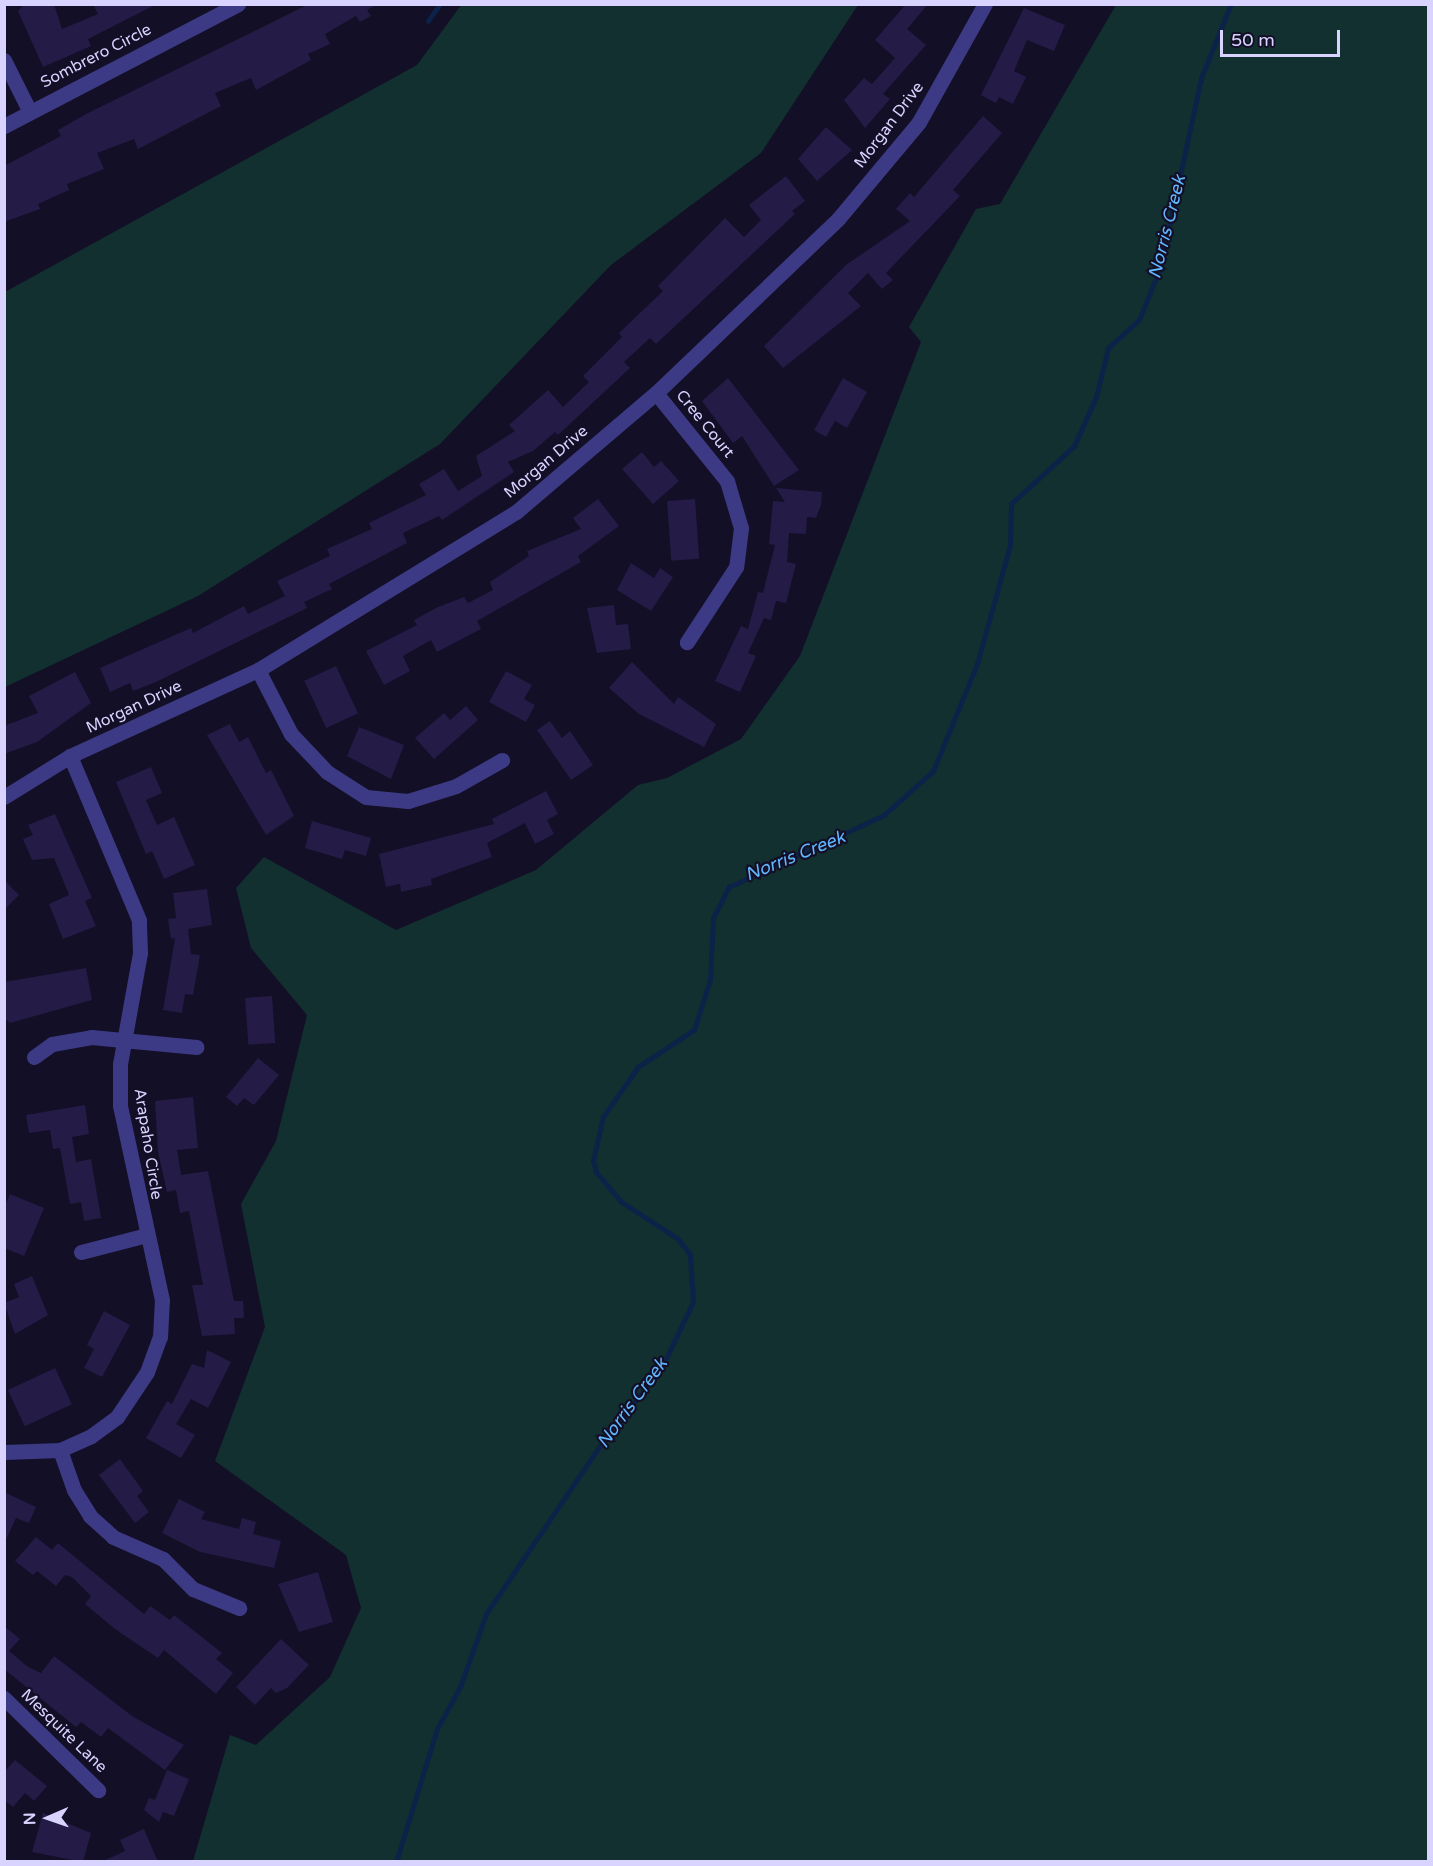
<!DOCTYPE html>
<html>
<head>
<meta charset="utf-8">
<style>
  body { margin:0 }
  #map { position:relative; width:1433px; height:1866px; overflow:hidden; background:#130f26; font-family:"Varela Round",sans-serif }
  div>[style] { position:absolute }
  [style*='--x'] { left:calc(var(--x)*1px); top:calc(var(--y)*1px); width:calc(var(--w)*1px); rotate:calc(var(--a)*1deg) }
  .green>* { inset:0; background:#12302f }
  .stream>* { height:4.5px; margin:-2.25px; padding:0 2.25px; transform-origin:2.25px; border-radius:2.25px; background:#0c2248 }
  .building>* { inset:0; background:#241b47; transform-origin:0 0 }
  .minor>* { height:15px; margin:-7.5px; padding:0 7.5px; transform-origin:7.5px; border-radius:7.5px; background:#3d3a85 }
  span { translate:-50% -50%; white-space:nowrap; text-align:center; line-height:1.15; -webkit-text-stroke:4.5px #130f26; paint-order:stroke }
  .street-label { font-size:16px; color:#d9d4ff }
  .water-label { font-size:18px; color:#62b6ff; font-style:italic }
  .frame { position:absolute; inset:0; border:6px solid #d9d4ff; pointer-events:none }
  .north { position:absolute; left:18px; top:1788px; width:60px; height:60px; -webkit-text-stroke:4px #130f26; paint-order:stroke; rotate:268deg; font-size:16px; font-weight:700; line-height:24px; text-align:center; color:#d9d4ff }
  .north::after { content:''; display:block; margin:auto; width:21px; height:27px; background:#d9d4ff; clip-path:polygon(50% 0,100% 100%,50% 72%,0 100%) }
  .scale { position:absolute; left:1220px; top:30px; width:120px; height:27px; box-sizing:border-box; border:3px solid #d9d4ff; border-top:0; padding-left:8px; font-size:18px; line-height:21px; white-space:nowrap; color:#d9d4ff; -webkit-text-stroke:4px #130f26; paint-order:stroke }
</style>
</head>
<body>
<div id="map">
  <div class="green">
    <i style="clip-path:polygon(462px 4px,858px 5px,761px 153px,611px 265px,440px 444px,198px 596px,5px 687px,5px 292px,417px 65px)"></i>
    <i style="clip-path:polygon(1116px 5px,1428px 5px,1428px 1861px,193px 1861px,230px 1735px,256px 1745px,330px 1677px,361px 1608px,346px 1555px,215px 1461px,265px 1327px,241px 1204px,276px 1141px,307px 1015px,251px 948px,236px 888px,264px 857px,396px 930px,536px 870px,638px 785px,667px 778px,741px 739px,800px 656px,921px 342px,909px 327px,976px 209px,1000px 204px)"></i>
  </div>
  <div class="stream">
    <i style="--x:428;--y:21;--w:21;--a:-55"></i>
    <i style="--x:396;--y:1862;--w:139;--a:-72.9"></i>
    <i style="--x:437;--y:1729;--w:48;--a:-61.3"></i>
    <i style="--x:460;--y:1687;--w:77;--a:-70.4"></i>
    <i style="--x:486;--y:1614;--w:209;--a:-55.9"></i>
    <i style="--x:603;--y:1441;--w:92;--a:-51.1"></i>
    <i style="--x:661;--y:1369;--w:74;--a:-64.5"></i>
    <i style="--x:693;--y:1302;--w:47;--a:-93.7"></i>
    <i style="--x:690;--y:1255;--w:20;--a:-127"></i>
    <i style="--x:678;--y:1239;--w:68;--a:-147"></i>
    <i style="--x:621;--y:1202;--w:39;--a:-130"></i>
    <i style="--x:596;--y:1172;--w:11;--a:-105"></i>
    <i style="--x:593;--y:1161;--w:45;--a:-77.2"></i>
    <i style="--x:603;--y:1117;--w:61;--a:-55"></i>
    <i style="--x:638;--y:1067;--w:67;--a:-33.5"></i>
    <i style="--x:694;--y:1030;--w:52;--a:-72.3"></i>
    <i style="--x:710;--y:980;--w:62;--a:-87.2"></i>
    <i style="--x:713;--y:918;--w:35;--a:-63"></i>
    <i style="--x:729;--y:887;--w:171;--a:-24.9"></i>
    <i style="--x:884;--y:815;--w:66;--a:-41.9"></i>
    <i style="--x:933;--y:771;--w:116;--a:-67.6"></i>
    <i style="--x:977;--y:664;--w:123;--a:-74.5"></i>
    <i style="--x:1010;--y:545;--w:41;--a:-88.6"></i>
    <i style="--x:1011;--y:504;--w:86;--a:-42.6"></i>
    <i style="--x:1074;--y:446;--w:54;--a:-65.8"></i>
    <i style="--x:1096;--y:397;--w:50;--a:-76.2"></i>
    <i style="--x:1108;--y:348;--w:42;--a:-42.1"></i>
    <i style="--x:1139;--y:320;--w:56;--a:-68"></i>
    <i style="--x:1160;--y:268;--w:194;--a:-77.8"></i>
    <i style="--x:1201;--y:78;--w:80;--a:-67.9"></i>
  </div>
  <div class="building">
    <i style="clip-path:polygon(24px 4px,54px 4px,62px 29px,98px 14px,93px 4px,157px 4px,88px 39px,91px 46px,43px 67px,18px 11px)"></i>
    <i style="clip-path:polygon(309px 4px,377px 4px,367px 10px,371px 16px,360px 22px,356px 16px,325px 34px,330px 44px,308px 54px,311px 60px,256px 90px,251px 78px,215px 93px,221px 106px,138px 149px,134px 139px,97px 153px,104px 169px,67px 184px,69px 190px,38px 204px,40px 209px,4px 222px,4px 166px,61px 136px,58px 130px,86px 114px)"></i>
    <i style="clip-path:polygon(906px 4px,928px 4px,907px 29px,926px 45px,883px 94px,890px 99px,865px 128px,844px 100px,864px 78px,872px 84px,895px 58px,875px 40px)"></i>
    <i style="clip-path:polygon(1024px 8px,1065px 25px,1054px 51px,1027px 40px,1014px 71px,1026px 77px,1013px 104px,999px 97px,996px 103px,981px 95px)"></i>
    <i style="clip-path:polygon(983px 116px,1002px 133px,953px 190px,960px 196px,886px 273px,893px 280px,882px 289px,868px 273px,848px 293px,861px 306px,783px 368px,764px 346px,846px 265px,910px 221px,896px 209px,910px 193px,914px 197px)"></i>
    <i style="clip-path:polygon(826px 127px,852px 150px,817px 181px,798px 159px)"></i>
    <i style="clip-path:polygon(786px 176px,805px 201px,792px 211px,795px 214px,656px 344px,650px 338px,624px 362px,630px 368px,558px 435px,555px 432px,533px 451px,508px 462px,514px 472px,442px 520px,439px 516px,403px 533px,407px 543px,329px 584px,332px 589px,304px 602px,307px 608px,156px 682px,133px 691px,130px 683px,110px 692px,100px 668px,191px 628px,193px 633px,244px 606px,248px 614px,285px 596px,277px 581px,330px 556px,327px 549px,372px 529px,369px 523px,426px 495px,419px 484px,444px 469px,458px 491px,482px 476px,476px 456px,515px 431px,509px 425px,548px 390px,563px 407px,589px 382px,583px 376px,622px 337px,619px 333px,663px 291px,658px 286px,725px 218px,744px 237px,761px 220px,749px 205px)"></i>
    <i style="clip-path:polygon(728px 378px,799px 470px,774px 486px,742px 436px,733px 443px,702px 401px)"></i>
    <i style="clip-path:polygon(843px 378px,867px 392px,847px 428px,835px 421px,826px 437px,814px 430px)"></i>
    <i style="clip-path:polygon(642px 452px,654px 467px,661px 461px,679px 481px,653px 504px,622px 469px)"></i>
    <i style="clip-path:polygon(776px 488px,822px 492px,821px 505px,816px 518px,807px 517px,806px 534px,789px 533px,787px 562px,796px 564px,786px 603px,776px 601px,771px 620px,764px 618px,748px 653px,756px 656px,740px 692px,715px 681px,741px 626px,748px 629px,758px 592px,763px 593px,775px 545px,769px 544px,773px 501px,785px 502px)"></i>
    <i style="clip-path:polygon(598px 499px,619px 526px,578px 556px,581px 562px,477px 621px,481px 629px,437px 652px,431px 640px,403px 656px,410px 671px,384px 685px,366px 651px,417px 625px,414px 620px,436px 608px,464px 597px,468px 603px,493px 590px,490px 582px,529px 556px,527px 551px,581px 529px,573px 518px)"></i>
    <i style="left:695px;top:499px;width:60px;height:28px;rotate:86deg"></i>
    <i style="clip-path:polygon(631px 563px,654px 578px,660px 568px,673px 577px,651px 611px,617px 590px)"></i>
    <i style="clip-path:polygon(614px 605px,616px 625px,628px 624px,631px 649px,597px 653px,587px 608px)"></i>
    <i style="clip-path:polygon(632px 662px,674px 704px,678px 697px,716px 724px,704px 747px,639px 714px,609px 688px)"></i>
    <i style="left:336px;top:666px;width:52px;height:35px;rotate:65deg"></i>
    <i style="clip-path:polygon(506px 671px,532px 685px,524px 699px,535px 705px,526px 722px,489px 702px)"></i>
    <i style="clip-path:polygon(75px 672px,91px 703px,37px 742px,4px 754px,4px 726px,38px 713px,29px 696px)"></i>
    <i style="clip-path:polygon(466px 706px,478px 720px,434px 759px,415px 738px,444px 713px,450px 720px)"></i>
    <i style="clip-path:polygon(550px 721px,562px 738px,570px 731px,593px 765px,571px 780px,537px 730px)"></i>
    <i style="clip-path:polygon(230px 724px,239px 742px,248px 737px,266px 773px,271px 770px,294px 816px,266px 835px,207px 735px)"></i>
    <i style="clip-path:polygon(359px 727px,404px 745px,391px 779px,347px 756px)"></i>
    <i style="clip-path:polygon(151px 767px,162px 793px,146px 800px,157px 825px,174px 817px,195px 865px,164px 879px,152px 851px,146px 854px,116px 782px)"></i>
    <i style="clip-path:polygon(546px 791px,558px 814px,547px 820px,554px 834px,535px 844px,525px 823px,487px 843px,492px 857px,431px 879px,432px 885px,401px 892px,400px 884px,386px 887px,379px 854px,494px 824px,492px 819px)"></i>
    <i style="clip-path:polygon(55px 814px,92px 898px,85px 901px,96px 926px,63px 939px,49px 904px,69px 895px,54px 858px,32px 860px,23px 839px,33px 835px,28px 825px)"></i>
    <i style="clip-path:polygon(312px 821px,371px 838px,366px 856px,345px 850px,342px 859px,305px 848px)"></i>
    <i style="clip-path:polygon(4px 880px,19px 895px,4px 910px)"></i>
    <i style="clip-path:polygon(207px 889px,212px 925px,188px 929px,191px 954px,200px 955px,193px 995px,185px 994px,182px 1013px,163px 1010px,175px 938px,171px 939px,168px 919px,176px 918px,173px 893px)"></i>
    <i style="clip-path:polygon(86px 968px,92px 1000px,10px 1023px,4px 1018px,4px 982px)"></i>
    <i style="left:272px;top:996px;width:47px;height:27px;rotate:86deg"></i>
    <i style="clip-path:polygon(258px 1058px,279px 1075px,254px 1105px,244px 1098px,237px 1106px,226px 1097px)"></i>
    <i style="clip-path:polygon(193px 1097px,198px 1148px,177px 1150px,181px 1175px,208px 1171px,234px 1301px,243px 1301px,244px 1318px,234px 1318px,235px 1334px,202px 1336px,192px 1285px,203px 1285px,189px 1211px,180px 1213px,176px 1190px,167px 1192px,158px 1152px,155px 1101px)"></i>
    <i style="clip-path:polygon(85px 1105px,89px 1134px,72px 1137px,76px 1162px,91px 1159px,101px 1218px,84px 1221px,81px 1202px,70px 1204px,60px 1148px,53px 1149px,50px 1130px,29px 1133px,26px 1115px)"></i>
    <i style="clip-path:polygon(10px 1194px,44px 1208px,24px 1256px,4px 1248px,4px 1208px)"></i>
    <i style="clip-path:polygon(32px 1276px,48px 1315px,15px 1334px,4px 1303px,19px 1297px,14px 1284px)"></i>
    <i style="clip-path:polygon(104px 1311px,130px 1325px,102px 1377px,84px 1368px,94px 1349px,87px 1345px)"></i>
    <i style="clip-path:polygon(207px 1350px,231px 1362px,208px 1408px,191px 1399px,176px 1424px,195px 1435px,181px 1458px,146px 1438px,167px 1401px,172px 1404px,192px 1364px,204px 1368px)"></i>
    <i style="left:55px;top:1368px;width:40px;height:52px;rotate:65deg"></i>
    <i style="clip-path:polygon(120px 1459px,143px 1491px,137px 1496px,149px 1512px,135px 1523px,99px 1475px)"></i>
    <i style="clip-path:polygon(4px 1492px,36px 1507px,29px 1523px,16px 1518px,4px 1544px)"></i>
    <i style="clip-path:polygon(179px 1499px,205px 1512px,201px 1519px,239px 1529px,242px 1518px,256px 1522px,253px 1534px,281px 1541px,274px 1568px,200px 1552px,162px 1533px)"></i>
    <i style="clip-path:polygon(36px 1537px,52px 1550px,58px 1543px,144px 1614px,150px 1606px,170px 1620px,174px 1615px,222px 1653px,216px 1659px,233px 1673px,216px 1694px,164px 1650px,158px 1658px,115px 1629px,85px 1604px,91px 1596px,72px 1577px,65px 1575px,56px 1586px,37px 1571px,33px 1575px,15px 1561px)"></i>
    <i style="clip-path:polygon(318px 1572px,333px 1622px,299px 1632px,278px 1584px)"></i>
    <i style="clip-path:polygon(4px 1626px,20px 1639px,9px 1651px,28px 1667px,41px 1673px,54px 1656px,132px 1716px,184px 1745px,165px 1770px,108px 1728px,101px 1737px,81px 1722px,76px 1727px,4px 1669px)"></i>
    <i style="clip-path:polygon(281px 1639px,309px 1665px,287px 1688px,276px 1693px,271px 1688px,255px 1705px,236px 1687px)"></i>
    <i style="clip-path:polygon(15px 1760px,47px 1786px,34px 1801px,25px 1793px,13px 1807px,4px 1800px,4px 1772px)"></i>
    <i style="clip-path:polygon(167px 1770px,189px 1779px,174px 1816px,163px 1812px,159px 1822px,144px 1810px,149px 1798px,155px 1800px)"></i>
    <i style="clip-path:polygon(43px 1813px,91px 1833px,83px 1862px,32px 1852px)"></i>
    <i style="clip-path:polygon(144px 1829px,158px 1862px,101px 1862px,125px 1851px,120px 1840px)"></i>
  </div>
  <div class="minor">
    <i style="--x:4;--y:60;--w:56;--a:63.4"></i>
    <i style="--x:4;--y:126;--w:264;--a:-27.5"></i>
    <i style="--x:656;--y:393;--w:113;--a:51.1"></i>
    <i style="--x:727;--y:481;--w:49;--a:73.4"></i>
    <i style="--x:741;--y:528;--w:39;--a:97"></i>
    <i style="--x:736;--y:567;--w:90;--a:123.2"></i>
    <i style="--x:258;--y:670;--w:72;--a:62.7"></i>
    <i style="--x:291;--y:734;--w:52;--a:46.5"></i>
    <i style="--x:327;--y:772;--w:46;--a:32.7"></i>
    <i style="--x:366;--y:797;--w:42;--a:5.4"></i>
    <i style="--x:408;--y:801;--w:50;--a:-17.4"></i>
    <i style="--x:456;--y:786;--w:53;--a:-29.5"></i>
    <i style="--x:4;--y:797;--w:78;--a:-31.8"></i>
    <i style="--x:70;--y:756;--w:207;--a:-24.6"></i>
    <i style="--x:258;--y:670;--w:303;--a:-31.5"></i>
    <i style="--x:516;--y:512;--w:184;--a:-40.4"></i>
    <i style="--x:656;--y:393;--w:252;--a:-43.7"></i>
    <i style="--x:838;--y:219;--w:126;--a:-50.1"></i>
    <i style="--x:919;--y:122;--w:135;--a:-60.8"></i>
    <i style="--x:34;--y:1057;--w:22;--a:-36"></i>
    <i style="--x:52;--y:1044;--w:40;--a:-10"></i>
    <i style="--x:91;--y:1037;--w:106;--a:5.4"></i>
    <i style="--x:81;--y:1252;--w:68;--a:-14.4"></i>
    <i style="--x:60;--y:1450;--w:42;--a:70.7"></i>
    <i style="--x:74;--y:1490;--w:31;--a:58"></i>
    <i style="--x:90;--y:1516;--w:31;--a:42"></i>
    <i style="--x:113;--y:1537;--w:55;--a:23.7"></i>
    <i style="--x:163;--y:1559;--w:42;--a:45"></i>
    <i style="--x:193;--y:1589;--w:50;--a:22.4"></i>
    <i style="--x:4;--y:1452;--w:56;--a:-2"></i>
    <i style="--x:60;--y:1450;--w:34;--a:-24"></i>
    <i style="--x:91;--y:1436;--w:32;--a:-36"></i>
    <i style="--x:117;--y:1417;--w:54;--a:-56.3"></i>
    <i style="--x:147;--y:1372;--w:37;--a:-70"></i>
    <i style="--x:160;--y:1337;--w:37;--a:-87"></i>
    <i style="--x:162;--y:1300;--w:199;--a:-102.2"></i>
    <i style="--x:120;--y:1105;--w:41;--a:-90"></i>
    <i style="--x:120;--y:1064;--w:113;--a:-79.8"></i>
    <i style="--x:140;--y:953;--w:33;--a:-92"></i>
    <i style="--x:139;--y:920;--w:178;--a:-112.8"></i>
    <i style="--x:4;--y:1698;--w:132;--a:44.4"></i>
  </div>
  <div class="street-label">
    <span style="left:96px;top:56px;rotate:-27deg">Sombrero Circle</span>
    <span style="left:889px;top:125px;rotate:-53deg">Morgan Drive</span>
    <span style="left:705px;top:424px;rotate:51deg">Cree Court</span>
    <span style="left:546px;top:462px;rotate:-40deg">Morgan Drive</span>
    <span style="left:134px;top:707px;rotate:-25deg">Morgan Drive</span>
    <span style="left:148px;top:1144px;rotate:81deg">Arapaho Circle</span>
    <span style="left:64px;top:1731px;rotate:44deg">Mesquite Lane</span>
  </div>
  <div class="water-label">
    <span style="left:1167px;top:227px;rotate:-76deg">Norris Creek</span>
    <span style="left:795px;top:856px;rotate:-22deg">Norris Creek</span>
    <span style="left:632px;top:1403px;rotate:-54deg">Norris Creek</span>
  </div>
  <div class="frame"></div>
  <div class="north">N</div>
  <div class="scale">50 m</div>
</div>
</body>
</html>
